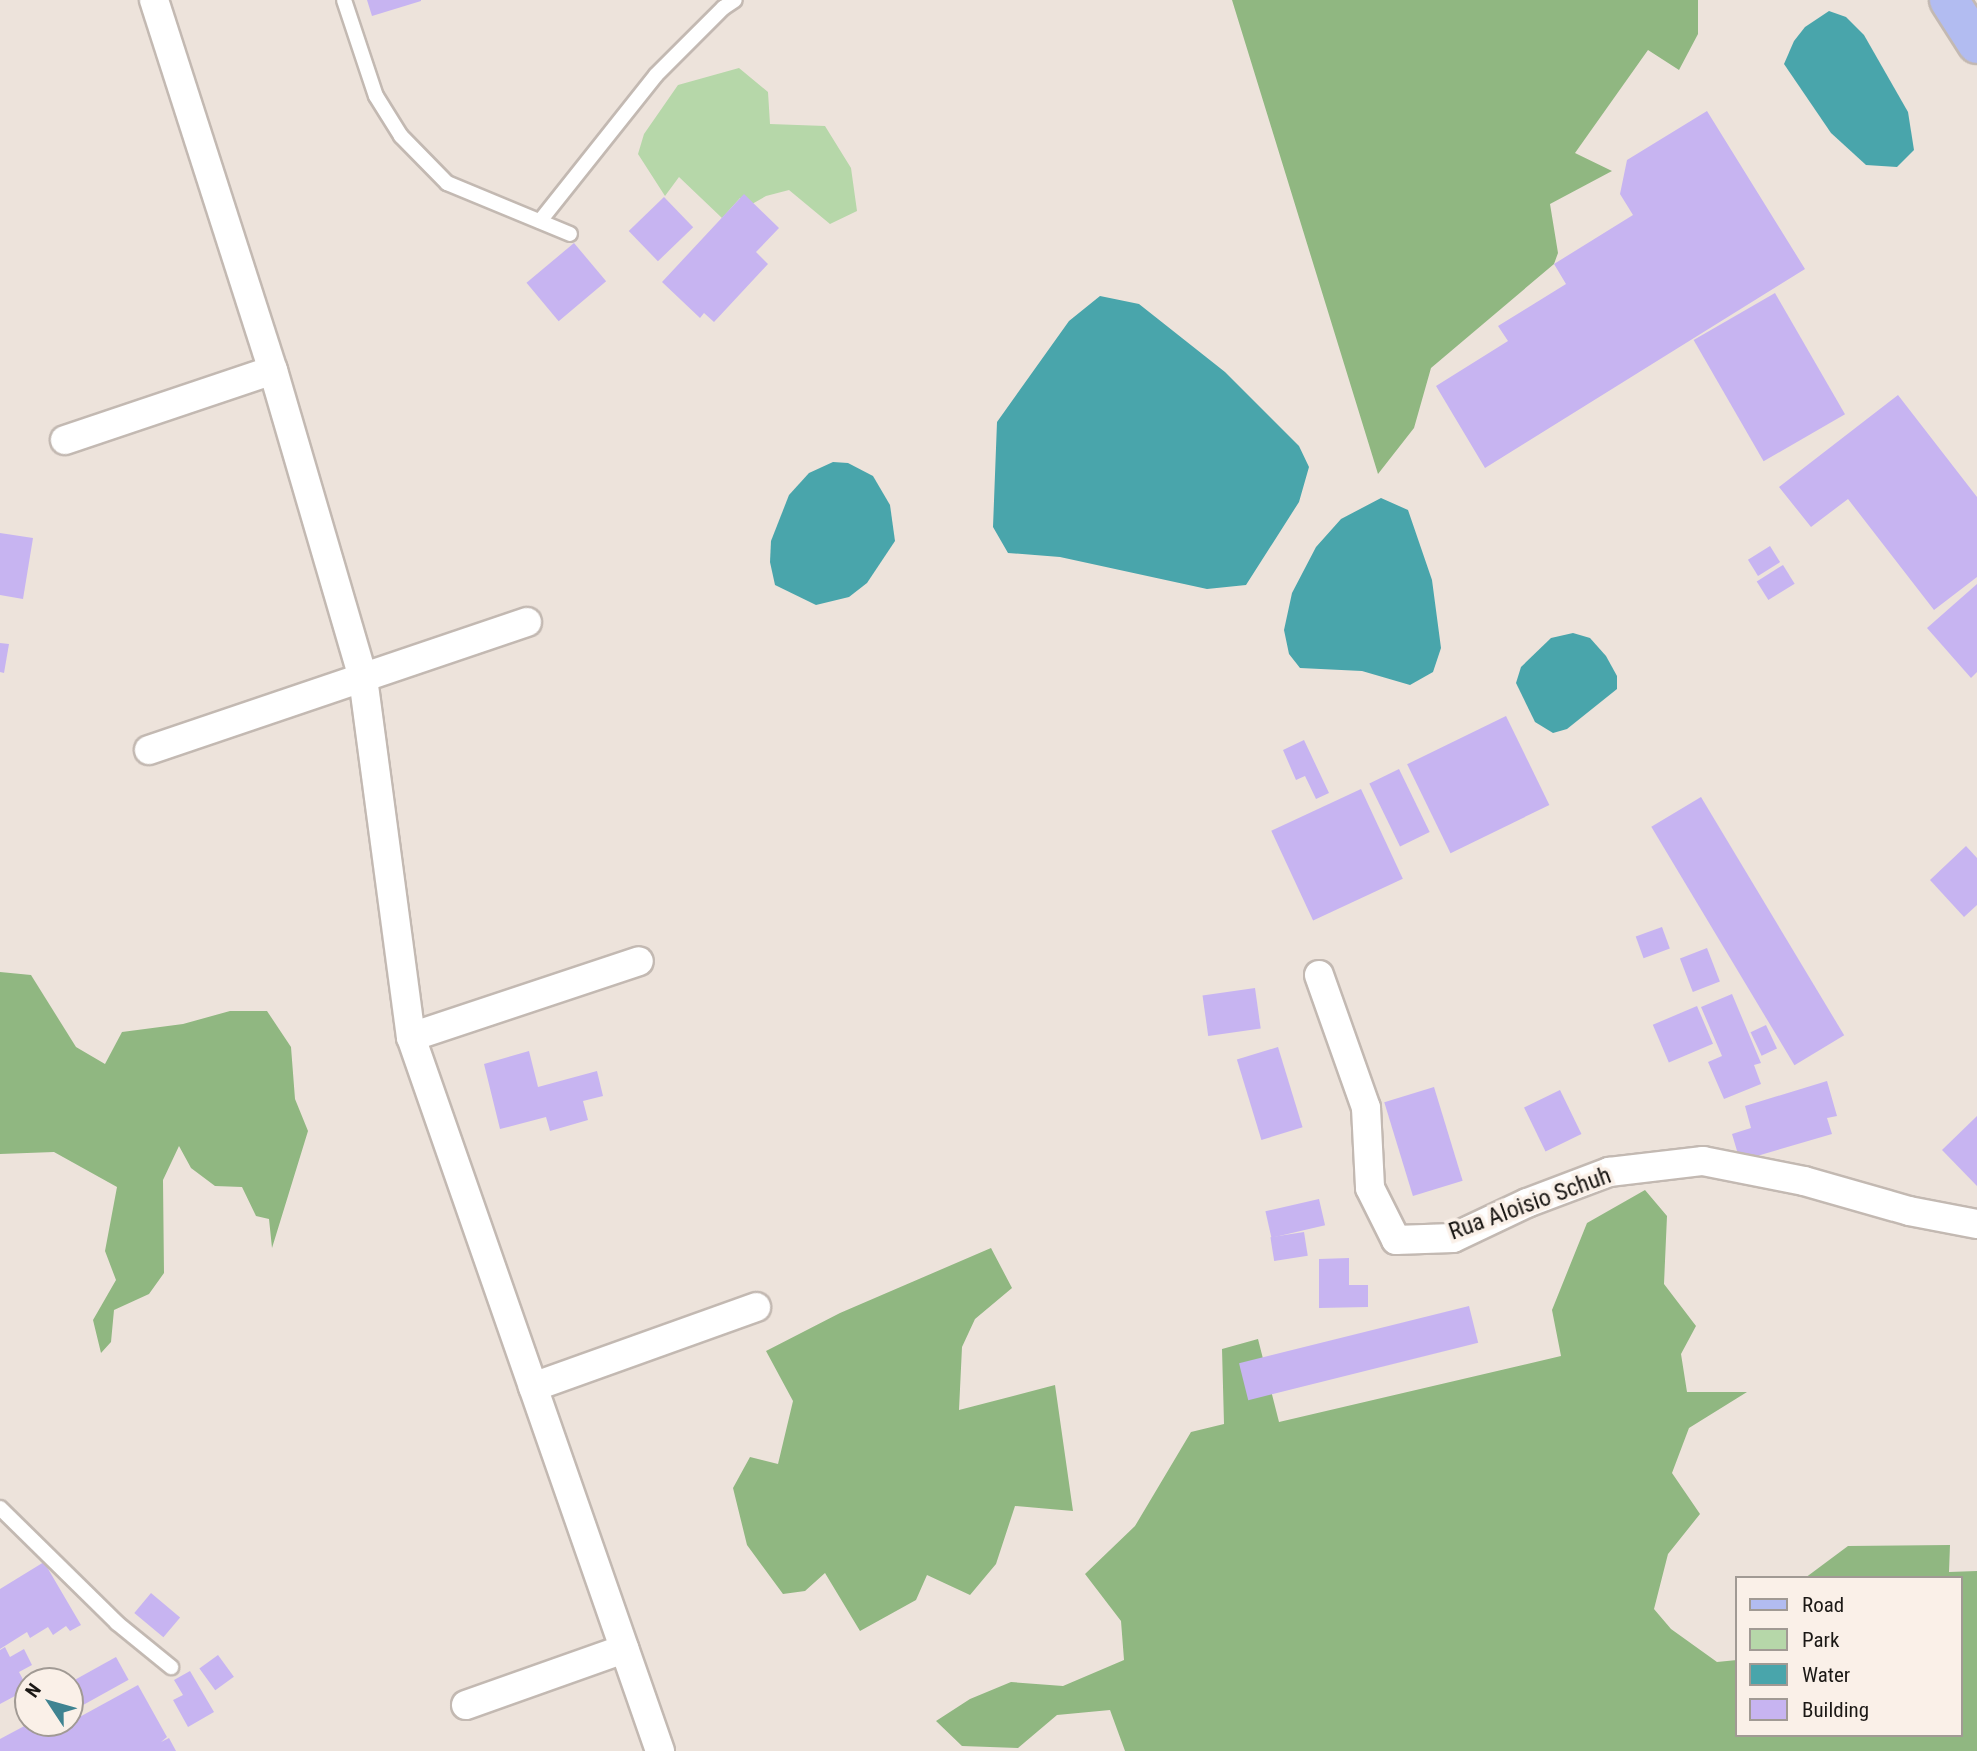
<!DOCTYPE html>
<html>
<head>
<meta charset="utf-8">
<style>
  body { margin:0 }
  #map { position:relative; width:1977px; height:1751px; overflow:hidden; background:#ede3db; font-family:"Roboto Condensed",sans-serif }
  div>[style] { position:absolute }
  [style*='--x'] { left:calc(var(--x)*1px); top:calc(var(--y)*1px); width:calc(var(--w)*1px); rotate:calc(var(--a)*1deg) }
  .green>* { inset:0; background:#b6d7a9 }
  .forest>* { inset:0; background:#90b781 }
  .water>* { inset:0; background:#49a5ab }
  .building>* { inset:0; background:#c7b4f1; transform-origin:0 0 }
  .roads { filter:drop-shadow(2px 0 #c3b9b2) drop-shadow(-2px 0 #c3b9b2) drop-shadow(0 2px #c3b9b2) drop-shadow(0 -2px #c3b9b2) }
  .lane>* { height:14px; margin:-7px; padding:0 7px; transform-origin:7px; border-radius:7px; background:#fff }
  .street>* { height:28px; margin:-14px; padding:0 14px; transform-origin:14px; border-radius:14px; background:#fff }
  .primary>* { height:38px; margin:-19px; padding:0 19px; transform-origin:19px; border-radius:19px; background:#b2bcf1 }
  span { translate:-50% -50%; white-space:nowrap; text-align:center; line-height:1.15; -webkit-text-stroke:7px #faf0e8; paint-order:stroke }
  .street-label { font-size:24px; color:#1b1815 }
  .legend { position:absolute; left:1735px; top:1576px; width:228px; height:161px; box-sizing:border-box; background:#faf0e8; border:2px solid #a19a94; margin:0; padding:9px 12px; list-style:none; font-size:21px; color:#1b1815 }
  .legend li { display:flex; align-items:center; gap:14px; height:35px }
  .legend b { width:35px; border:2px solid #a19a94 }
  .north { position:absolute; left:14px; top:1667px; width:70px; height:70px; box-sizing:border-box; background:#faf0e8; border:2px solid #a19a94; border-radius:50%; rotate:306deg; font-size:19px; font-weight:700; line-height:28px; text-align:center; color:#1b1815 }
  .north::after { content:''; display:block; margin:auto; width:24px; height:32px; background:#3f8391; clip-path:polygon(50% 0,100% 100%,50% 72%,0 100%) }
</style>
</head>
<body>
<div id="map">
  <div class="green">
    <i style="clip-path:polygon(739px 68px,768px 92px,770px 124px,825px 126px,851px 168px,857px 211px,830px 224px,789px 190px,766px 196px,752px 204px,740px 198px,722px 218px,679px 177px,665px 196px,638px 154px,644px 134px,678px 85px)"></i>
  </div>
  <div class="forest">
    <i style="clip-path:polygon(1232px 0,1698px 0,1698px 34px,1679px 70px,1648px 50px,1575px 153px,1612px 171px,1550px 204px,1558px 253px,1554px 264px,1431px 368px,1414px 428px,1378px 474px)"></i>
    <i style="clip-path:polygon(0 972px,31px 975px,76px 1047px,105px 1064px,122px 1032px,183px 1024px,230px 1011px,267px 1011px,291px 1047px,295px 1099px,308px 1131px,272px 1248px,269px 1219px,256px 1216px,242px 1187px,215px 1186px,191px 1168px,179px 1146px,163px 1180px,164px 1273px,149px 1294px,114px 1310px,111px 1342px,101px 1353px,93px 1320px,116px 1280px,105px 1251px,117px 1187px,54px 1152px,0 1154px)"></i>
    <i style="clip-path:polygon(1645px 1190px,1667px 1216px,1664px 1284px,1696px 1326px,1681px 1354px,1687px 1392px,1747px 1392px,1689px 1428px,1672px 1473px,1700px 1514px,1668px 1554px,1654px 1609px,1671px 1629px,1717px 1662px,1737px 1660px,1737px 1735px,1961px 1735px,1961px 1578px,1805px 1578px,1848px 1546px,1950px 1545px,1949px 1572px,1977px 1571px,1977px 1751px,1125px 1751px,1110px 1710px,1057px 1715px,1018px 1748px,962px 1746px,936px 1721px,970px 1699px,1011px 1682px,1063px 1686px,1124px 1660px,1121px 1621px,1085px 1574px,1135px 1526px,1191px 1432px,1224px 1424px,1222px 1349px,1258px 1339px,1279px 1422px,1561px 1356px,1552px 1310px,1587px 1223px)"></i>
    <i style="clip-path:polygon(991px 1248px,1012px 1288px,975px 1319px,962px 1347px,959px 1410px,1055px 1385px,1073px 1511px,1015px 1506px,996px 1564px,970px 1595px,927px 1575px,916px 1600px,860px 1631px,825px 1573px,805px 1591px,783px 1594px,747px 1545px,733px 1488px,750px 1457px,778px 1464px,793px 1401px,766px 1351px,840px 1313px)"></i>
  </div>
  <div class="water">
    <i style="clip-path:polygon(1829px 11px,1846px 17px,1864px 35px,1908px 112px,1914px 150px,1897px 167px,1866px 165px,1831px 133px,1784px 64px,1794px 41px,1805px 27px)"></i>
    <i style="clip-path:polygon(1100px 296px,1139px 304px,1225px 372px,1299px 446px,1309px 467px,1299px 502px,1246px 585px,1207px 589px,1060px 557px,1008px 553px,993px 527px,997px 422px,1069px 321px)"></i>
    <i style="clip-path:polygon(833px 462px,848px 463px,873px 476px,890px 505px,895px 541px,867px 583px,849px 597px,816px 605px,775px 585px,770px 562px,771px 541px,789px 495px,809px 473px)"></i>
    <i style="clip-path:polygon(1381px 498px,1408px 510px,1432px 580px,1441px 648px,1433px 672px,1410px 685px,1362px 671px,1300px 668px,1289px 654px,1284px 630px,1292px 593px,1316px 547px,1341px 519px)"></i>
    <i style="clip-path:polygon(1573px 633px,1590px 638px,1606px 656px,1617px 676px,1617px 689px,1567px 729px,1553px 733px,1535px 722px,1516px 683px,1521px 667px,1551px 638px)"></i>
  </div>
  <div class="building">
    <i style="clip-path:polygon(367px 0,421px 0,421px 1px,372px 16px)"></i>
    <i style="clip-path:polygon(1707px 111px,1805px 269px,1485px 468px,1436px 386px,1508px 341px,1498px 326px,1566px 284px,1554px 264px,1633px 215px,1620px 194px,1627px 160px)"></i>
    <i style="clip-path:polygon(744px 194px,779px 228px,756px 252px,768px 264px,714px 322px,704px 313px,700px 318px,662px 282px)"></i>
    <i style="left:664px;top:197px;width:42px;height:49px;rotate:46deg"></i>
    <i style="left:574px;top:243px;width:50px;height:62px;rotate:50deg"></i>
    <i style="left:1775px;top:293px;width:140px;height:94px;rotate:60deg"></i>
    <i style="clip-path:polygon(1898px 395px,1977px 497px,1977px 577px,1934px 610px,1848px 499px,1811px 527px,1779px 487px)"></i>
    <i style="clip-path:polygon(0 533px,33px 538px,23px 599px,0 595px)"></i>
    <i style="left:1770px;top:546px;width:19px;height:26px;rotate:58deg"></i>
    <i style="left:1783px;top:565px;width:22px;height:31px;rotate:58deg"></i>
    <i style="clip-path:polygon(1977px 584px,1977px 672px,1971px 678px,1927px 628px)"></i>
    <i style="clip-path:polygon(0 643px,9px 644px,4px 673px,0 672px)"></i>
    <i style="left:1506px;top:716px;width:99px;height:110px;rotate:64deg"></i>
    <i style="clip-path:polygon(1304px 740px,1329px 793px,1316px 799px,1305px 776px,1296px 780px,1283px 750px)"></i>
    <i style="left:1399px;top:769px;width:70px;height:33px;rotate:64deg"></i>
    <i style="left:1361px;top:789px;width:99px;height:99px;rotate:65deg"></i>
    <i style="left:1701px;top:797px;width:278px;height:58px;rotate:59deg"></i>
    <i style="clip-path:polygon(1966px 846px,1977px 858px,1977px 905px,1964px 917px,1930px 880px)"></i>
    <i style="left:1662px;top:927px;width:23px;height:28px;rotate:70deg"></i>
    <i style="left:1707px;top:948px;width:36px;height:29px;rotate:69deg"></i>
    <i style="left:1255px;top:988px;width:41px;height:53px;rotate:82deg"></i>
    <i style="clip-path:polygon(1732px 994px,1761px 1063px,1754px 1065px,1761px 1084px,1724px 1099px,1708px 1062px,1722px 1056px,1701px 1007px)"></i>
    <i style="left:1697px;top:1006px;width:41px;height:48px;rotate:67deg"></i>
    <i style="left:1766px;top:1025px;width:26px;height:17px;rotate:65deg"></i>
    <i style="left:1278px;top:1047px;width:84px;height:43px;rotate:73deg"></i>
    <i style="clip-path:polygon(529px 1051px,538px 1087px,597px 1071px,603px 1096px,583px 1101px,588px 1120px,550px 1131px,546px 1117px,500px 1129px,484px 1064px)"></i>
    <i style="clip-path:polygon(1827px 1081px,1837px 1116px,1827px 1118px,1832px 1134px,1740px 1161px,1732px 1134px,1751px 1128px,1745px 1106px)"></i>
    <i style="left:1434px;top:1087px;width:98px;height:52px;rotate:73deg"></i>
    <i style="left:1560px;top:1090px;width:49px;height:40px;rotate:64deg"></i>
    <i style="clip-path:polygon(1977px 1116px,1977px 1186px,1942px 1150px)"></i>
    <i style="left:1319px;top:1199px;width:27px;height:55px;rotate:77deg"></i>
    <i style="left:1304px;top:1232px;width:24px;height:34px;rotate:81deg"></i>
    <i style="clip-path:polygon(1349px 1258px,1349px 1285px,1368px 1285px,1368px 1307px,1319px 1308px,1319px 1259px)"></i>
    <i style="left:1469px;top:1306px;width:38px;height:237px;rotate:76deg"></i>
    <i style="clip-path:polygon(44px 1562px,81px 1625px,70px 1631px,66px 1626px,53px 1635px,48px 1627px,30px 1638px,27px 1632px,0 1649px,0 1589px)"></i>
    <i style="left:151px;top:1593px;width:38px;height:26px;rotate:40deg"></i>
    <i style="clip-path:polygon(5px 1647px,10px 1657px,24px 1649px,32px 1665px,19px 1672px,28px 1689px,0 1704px,0 1650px)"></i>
    <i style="left:218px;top:1655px;width:27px;height:23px;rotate:54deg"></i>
    <i style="left:116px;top:1657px;width:26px;height:52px;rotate:61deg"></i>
    <i style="clip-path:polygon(190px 1671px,214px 1712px,188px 1727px,173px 1700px,183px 1695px,174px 1680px)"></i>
    <i style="clip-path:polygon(138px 1685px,167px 1737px,161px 1742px,169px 1738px,176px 1751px,0 1751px,0 1739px,30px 1723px,50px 1723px,54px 1731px)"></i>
  </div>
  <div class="roads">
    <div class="lane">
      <i style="--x:344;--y:0;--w:101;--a:71.6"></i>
      <i style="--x:376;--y:96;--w:47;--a:58"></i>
      <i style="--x:401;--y:136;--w:66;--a:45.6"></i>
      <i style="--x:447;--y:183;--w:133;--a:22.5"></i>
      <i style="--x:540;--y:221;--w:186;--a:-51.5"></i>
      <i style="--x:656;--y:75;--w:95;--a:-45"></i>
      <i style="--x:723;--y:8;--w:14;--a:-34"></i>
      <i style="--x:0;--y:1508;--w:164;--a:44.5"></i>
      <i style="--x:117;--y:1623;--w:70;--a:39.2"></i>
    </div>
    <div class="street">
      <i style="--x:154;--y:0;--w:389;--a:72.2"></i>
      <i style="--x:273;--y:370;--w:321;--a:73.7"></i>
      <i style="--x:363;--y:678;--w:362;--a:82.4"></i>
      <i style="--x:411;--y:1037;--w:756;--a:70.77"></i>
      <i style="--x:65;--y:440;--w:219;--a:-18.6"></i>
      <i style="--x:149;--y:750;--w:399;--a:-18.7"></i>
      <i style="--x:1319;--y:975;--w:141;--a:70.5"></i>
      <i style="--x:1366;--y:1108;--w:80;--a:87.1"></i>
      <i style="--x:1370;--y:1188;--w:58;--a:63.4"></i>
      <i style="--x:1396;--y:1240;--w:57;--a:-2"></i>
      <i style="--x:1453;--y:1238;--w:82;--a:-25.3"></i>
      <i style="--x:1527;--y:1203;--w:88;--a:-20.7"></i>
      <i style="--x:1609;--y:1172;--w:95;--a:-6.7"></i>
      <i style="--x:1703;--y:1161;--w:103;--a:11.2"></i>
      <i style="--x:1804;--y:1181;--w:109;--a:15.9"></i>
      <i style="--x:1909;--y:1211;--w:69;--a:10.8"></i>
      <i style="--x:411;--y:1037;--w:240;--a:-18.4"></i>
      <i style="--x:533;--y:1387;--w:237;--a:-19.7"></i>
      <i style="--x:466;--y:1705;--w:168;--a:-19.5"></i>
    </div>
    <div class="primary">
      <i style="--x:1949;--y:0;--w:52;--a:57.5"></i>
    </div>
  </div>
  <div class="street-label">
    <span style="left:1530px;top:1204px;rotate:-20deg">Rua Aloisio Schuh</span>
  </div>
  <ul class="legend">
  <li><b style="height:9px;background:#b2bcf1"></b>Road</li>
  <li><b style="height:19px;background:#b6d7a9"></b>Park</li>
  <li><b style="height:19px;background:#49a5ab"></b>Water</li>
  <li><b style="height:19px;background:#c7b4f1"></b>Building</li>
  </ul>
  <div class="north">N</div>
</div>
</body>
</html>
